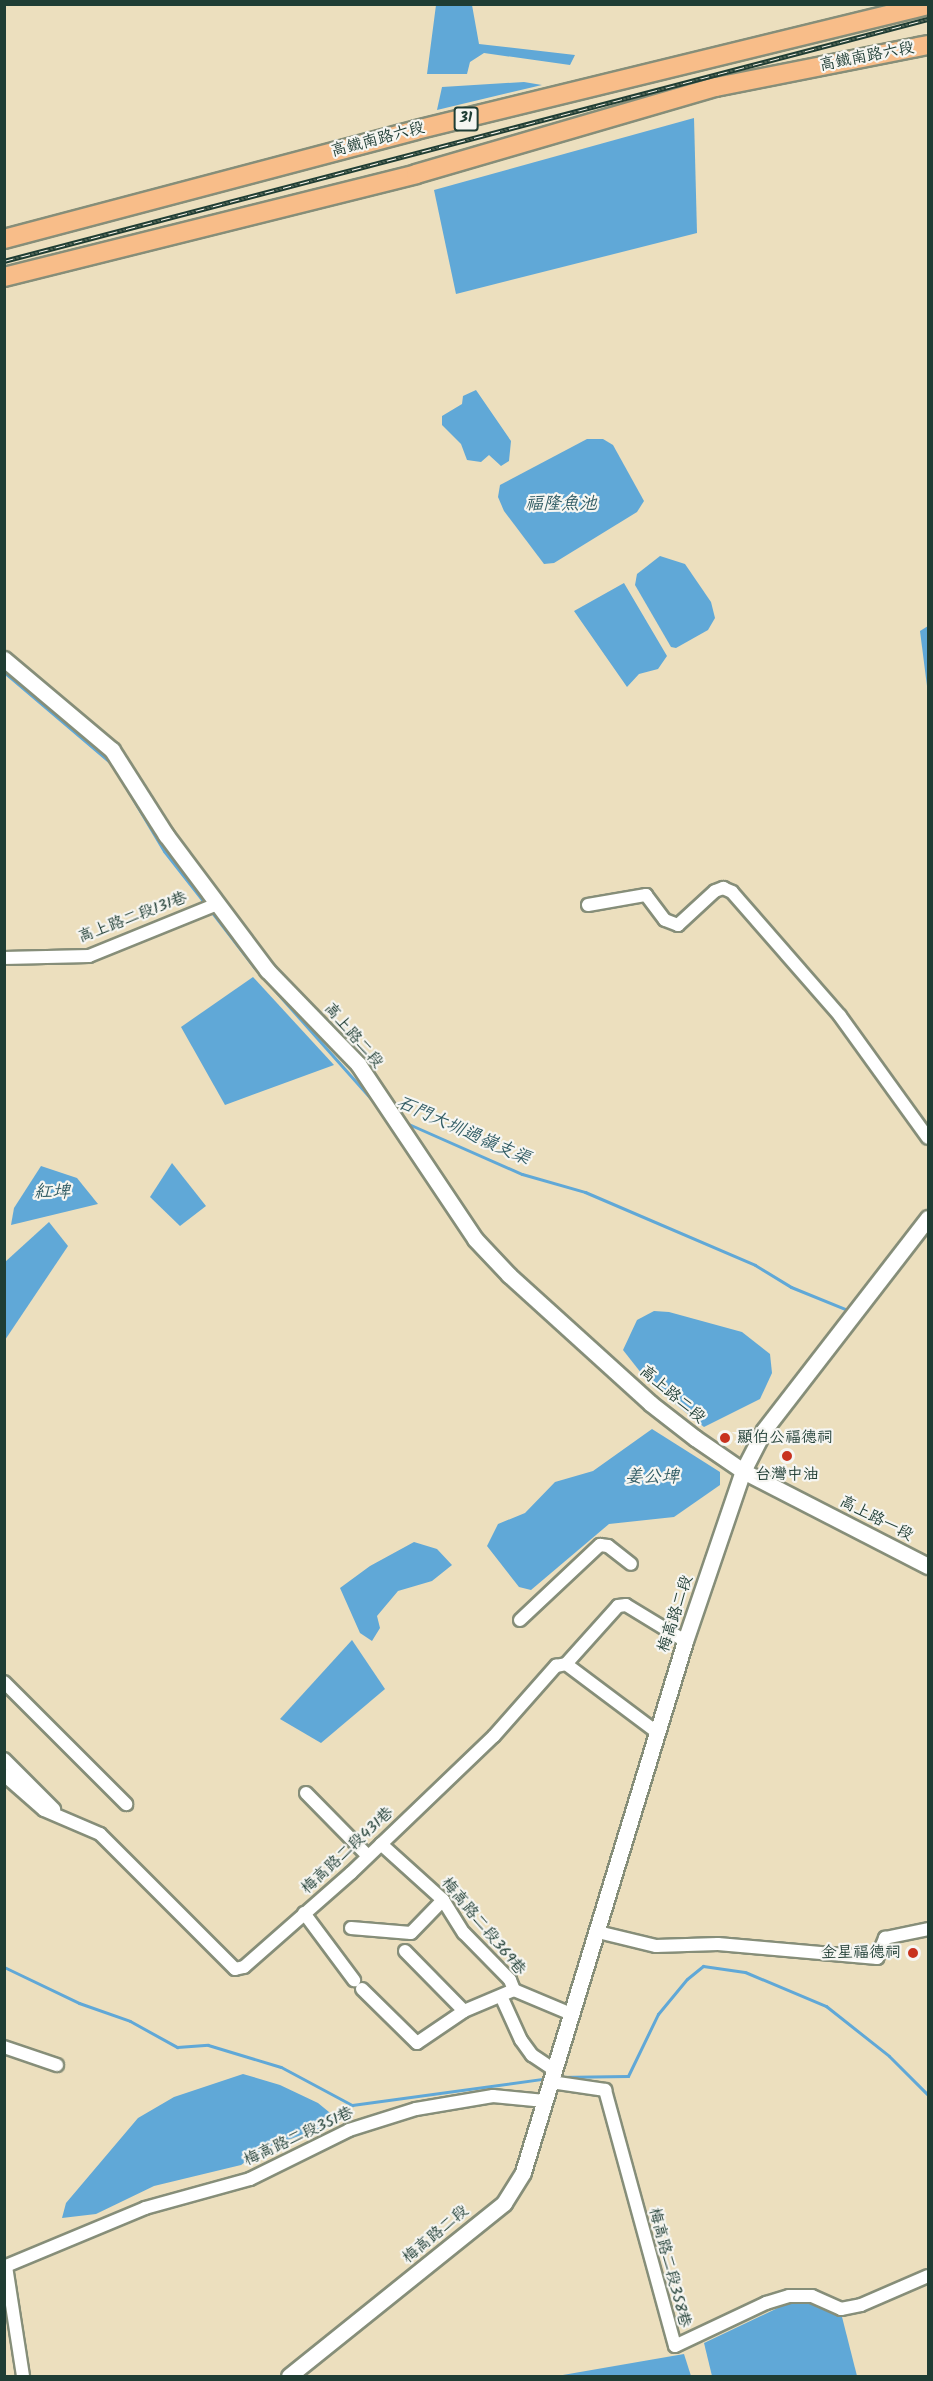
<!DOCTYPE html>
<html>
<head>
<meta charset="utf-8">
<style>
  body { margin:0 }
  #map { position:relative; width:933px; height:2381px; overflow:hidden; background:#ecdfbe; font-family:Kalam,"LXGW WenKai TC",sans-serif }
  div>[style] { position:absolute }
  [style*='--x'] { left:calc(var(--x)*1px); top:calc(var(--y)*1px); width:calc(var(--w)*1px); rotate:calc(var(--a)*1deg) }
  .water>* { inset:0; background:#60a8d7 }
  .stream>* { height:3px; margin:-1.5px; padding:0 1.5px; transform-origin:1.5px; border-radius:1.5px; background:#60a8d7 }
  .roads { filter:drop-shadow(2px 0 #868e79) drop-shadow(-2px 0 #868e79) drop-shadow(0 2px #868e79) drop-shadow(0 -2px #868e79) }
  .minor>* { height:12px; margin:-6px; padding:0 6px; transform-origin:6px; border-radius:6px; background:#fff }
  .tertiary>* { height:15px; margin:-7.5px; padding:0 7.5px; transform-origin:7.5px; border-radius:7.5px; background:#fff }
  .primary>* { height:18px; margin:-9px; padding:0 9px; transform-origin:9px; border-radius:9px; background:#f8bd89 }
  .rail>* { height:5px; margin-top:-2.5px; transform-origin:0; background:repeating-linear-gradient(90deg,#f6f6f2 0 9px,#1f3d34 0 18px); box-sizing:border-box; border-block:2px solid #1f3d34 }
  .dots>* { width:16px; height:16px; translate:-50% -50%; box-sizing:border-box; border:3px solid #f6f6f2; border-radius:50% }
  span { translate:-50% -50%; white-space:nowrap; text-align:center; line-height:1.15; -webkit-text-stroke:4.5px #f6f6f2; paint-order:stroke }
  .shield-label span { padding:2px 4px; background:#f6f6f2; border:2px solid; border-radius:4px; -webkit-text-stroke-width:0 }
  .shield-label { font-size:15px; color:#1f3d34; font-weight:700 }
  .street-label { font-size:16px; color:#1f3d34 }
  .poi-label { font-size:16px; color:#1f3d34 }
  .left { translate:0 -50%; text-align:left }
  .right { translate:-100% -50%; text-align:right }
  .water-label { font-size:18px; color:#325d65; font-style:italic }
  .frame { position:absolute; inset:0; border:6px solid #1f3d34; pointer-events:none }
</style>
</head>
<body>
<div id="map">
  <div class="water">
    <i style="clip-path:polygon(436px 5px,472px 5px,479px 44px,575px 55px,570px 65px,484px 53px,470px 62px,467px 74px,427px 74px)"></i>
    <i style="clip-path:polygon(524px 82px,542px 85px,437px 110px,442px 87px)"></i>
    <i style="clip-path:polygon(694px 118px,697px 233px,456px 294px,434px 190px)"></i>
    <i style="clip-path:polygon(476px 390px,511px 441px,509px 461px,501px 466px,489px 455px,481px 462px,467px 460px,461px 444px,442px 425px,442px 416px,462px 404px,463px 396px)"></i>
    <i style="clip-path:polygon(587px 439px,603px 439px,613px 445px,644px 501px,637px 512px,554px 563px,544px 564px,504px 511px,498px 497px,500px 485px)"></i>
    <i style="clip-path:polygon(660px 556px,685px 564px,711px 602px,715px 618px,708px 630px,676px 648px,671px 647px,635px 585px,637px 574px)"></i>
    <i style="clip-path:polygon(624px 583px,667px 656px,658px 669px,639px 674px,627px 687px,574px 611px)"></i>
    <i style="clip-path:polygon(928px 626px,928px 694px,920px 631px)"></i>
    <i style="clip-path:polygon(253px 977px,334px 1065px,225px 1105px,181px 1027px)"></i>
    <i style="clip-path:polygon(172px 1163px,206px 1206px,180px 1226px,150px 1197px)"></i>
    <i style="clip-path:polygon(41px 1166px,77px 1178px,98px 1204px,11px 1225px,14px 1208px)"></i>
    <i style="clip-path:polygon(49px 1222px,68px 1246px,5px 1340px,5px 1262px)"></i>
    <i style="clip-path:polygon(654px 1311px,669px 1312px,742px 1332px,770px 1354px,772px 1373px,760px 1399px,704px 1427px,649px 1383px,623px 1350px,637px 1320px)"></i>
    <i style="clip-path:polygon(652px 1429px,720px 1472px,720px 1485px,674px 1517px,609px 1524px,531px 1590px,519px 1587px,487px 1546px,498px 1524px,525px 1513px,555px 1482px,593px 1471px)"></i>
    <i style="clip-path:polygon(414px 1542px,437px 1549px,452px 1565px,432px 1581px,398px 1591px,377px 1616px,380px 1628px,372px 1641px,360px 1633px,340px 1588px,370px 1566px)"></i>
    <i style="clip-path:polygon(352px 1640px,385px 1689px,321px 1743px,280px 1719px)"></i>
    <i style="clip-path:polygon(243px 2074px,280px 2085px,318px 2103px,340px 2121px,266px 2148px,241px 2165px,154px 2186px,96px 2214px,62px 2218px,66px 2203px,138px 2118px,174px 2097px)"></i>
    <i style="clip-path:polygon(805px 2295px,840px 2309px,857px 2376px,712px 2376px,704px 2343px)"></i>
    <i style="clip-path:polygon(684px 2354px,691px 2376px,557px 2376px)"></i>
  </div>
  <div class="stream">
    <i style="--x:4;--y:672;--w:142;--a:40.4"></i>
    <i style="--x:112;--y:764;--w:101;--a:59.1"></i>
    <i style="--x:164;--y:851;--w:70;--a:52"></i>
    <i style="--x:211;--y:911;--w:71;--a:52.5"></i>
    <i style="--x:254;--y:967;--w:190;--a:48.4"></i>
    <i style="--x:404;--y:1122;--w:129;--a:23.8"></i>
    <i style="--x:522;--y:1174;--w:66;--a:15.9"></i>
    <i style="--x:585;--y:1192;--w:185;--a:23.2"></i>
    <i style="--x:755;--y:1265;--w:42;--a:31.4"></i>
    <i style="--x:791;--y:1287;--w:64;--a:22.1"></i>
    <i style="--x:4;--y:1967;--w:83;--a:25.6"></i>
    <i style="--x:79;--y:2003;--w:54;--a:19.4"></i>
    <i style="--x:130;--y:2021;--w:54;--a:29"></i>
    <i style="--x:177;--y:2047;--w:31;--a:-4"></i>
    <i style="--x:208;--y:2045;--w:76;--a:16.8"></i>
    <i style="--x:281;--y:2067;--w:81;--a:28.2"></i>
    <i style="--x:352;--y:2105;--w:198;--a:-7.8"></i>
    <i style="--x:557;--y:2077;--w:71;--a:-0.8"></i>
    <i style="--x:628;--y:2076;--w:69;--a:-64.2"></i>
    <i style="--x:658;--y:2014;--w:45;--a:-50.4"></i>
    <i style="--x:687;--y:1979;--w:21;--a:-39"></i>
    <i style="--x:703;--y:1966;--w:42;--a:8.1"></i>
    <i style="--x:745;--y:1972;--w:88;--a:22.8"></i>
    <i style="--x:826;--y:2006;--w:80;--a:38.4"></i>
    <i style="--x:889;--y:2056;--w:55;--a:45"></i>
  </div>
  <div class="roads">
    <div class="minor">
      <i style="--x:588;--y:905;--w:59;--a:-9.8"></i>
      <i style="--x:646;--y:895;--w:31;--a:53"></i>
      <i style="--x:665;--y:920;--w:14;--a:21"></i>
      <i style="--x:678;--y:925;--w:50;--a:-42.6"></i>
      <i style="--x:715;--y:891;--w:9;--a:-21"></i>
      <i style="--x:723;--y:888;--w:10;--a:24"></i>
      <i style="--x:732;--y:892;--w:164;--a:48.9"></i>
      <i style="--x:840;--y:1016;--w:150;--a:54.2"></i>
      <i style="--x:4;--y:958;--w:85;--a:-1.3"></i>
      <i style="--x:89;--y:956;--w:138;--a:-22.1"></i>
      <i style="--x:520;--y:1620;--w:110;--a:-43.2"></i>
      <i style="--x:600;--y:1545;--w:8;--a:7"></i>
      <i style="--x:608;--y:1546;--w:29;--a:38"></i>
      <i style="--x:566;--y:1664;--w:78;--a:-48.1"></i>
      <i style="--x:618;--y:1606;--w:8;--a:-7"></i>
      <i style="--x:626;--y:1605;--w:69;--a:31.4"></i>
      <i style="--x:4;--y:1682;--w:173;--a:45"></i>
      <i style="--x:4;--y:1759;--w:71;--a:45"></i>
      <i style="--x:4;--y:1775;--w:53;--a:41.2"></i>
      <i style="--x:44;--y:1810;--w:61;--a:23.2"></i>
      <i style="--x:100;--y:1834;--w:191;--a:45"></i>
      <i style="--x:235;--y:1969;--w:9;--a:-13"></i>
      <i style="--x:244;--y:1967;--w:142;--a:-41.3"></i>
      <i style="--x:351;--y:1873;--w:198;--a:-43.8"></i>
      <i style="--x:494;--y:1736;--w:94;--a:-48.5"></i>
      <i style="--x:556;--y:1666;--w:10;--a:-11"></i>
      <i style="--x:566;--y:1664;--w:115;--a:36.9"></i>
      <i style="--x:306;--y:1793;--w:88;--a:45.5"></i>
      <i style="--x:381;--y:1844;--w:84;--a:42.1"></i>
      <i style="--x:443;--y:1900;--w:39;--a:58"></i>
      <i style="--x:464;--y:1933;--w:66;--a:45.6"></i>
      <i style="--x:510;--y:1980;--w:11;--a:68"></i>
      <i style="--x:514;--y:1990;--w:62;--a:22.8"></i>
      <i style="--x:304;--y:1913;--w:84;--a:53.3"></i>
      <i style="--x:351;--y:1928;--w:60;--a:4.8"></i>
      <i style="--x:411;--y:1933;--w:46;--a:-45.9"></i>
      <i style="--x:598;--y:1932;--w:60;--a:13.6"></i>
      <i style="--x:656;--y:1946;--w:62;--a:-1.8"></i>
      <i style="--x:718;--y:1944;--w:160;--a:5"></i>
      <i style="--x:877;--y:1958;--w:22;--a:-68"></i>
      <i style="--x:885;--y:1938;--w:44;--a:-11.8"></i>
      <i style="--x:405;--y:1951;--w:84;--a:45.5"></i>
      <i style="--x:362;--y:1989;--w:77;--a:44.5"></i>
      <i style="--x:417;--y:2043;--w:57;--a:-34.2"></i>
      <i style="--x:464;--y:2011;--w:54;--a:-22.8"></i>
      <i style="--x:501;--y:1996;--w:48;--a:65.6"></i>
      <i style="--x:521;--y:2040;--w:19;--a:54"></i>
      <i style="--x:532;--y:2055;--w:27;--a:34"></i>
      <i style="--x:4;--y:2047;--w:56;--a:18.8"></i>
      <i style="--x:551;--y:2082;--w:55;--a:8.4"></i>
      <i style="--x:605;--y:2090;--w:265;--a:74.7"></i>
      <i style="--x:675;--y:2346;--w:101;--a:-25.3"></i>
      <i style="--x:766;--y:2303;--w:24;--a:-17"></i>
      <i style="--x:789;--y:2296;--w:23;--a:0"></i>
      <i style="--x:812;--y:2296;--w:32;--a:24"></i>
      <i style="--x:841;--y:2309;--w:20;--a:-11"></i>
      <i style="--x:861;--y:2305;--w:73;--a:-23.4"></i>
      <i style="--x:23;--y:2376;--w:111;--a:-98.8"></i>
      <i style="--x:6;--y:2266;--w:151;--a:-22.6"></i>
      <i style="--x:145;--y:2208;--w:109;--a:-15.4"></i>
      <i style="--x:250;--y:2179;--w:110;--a:-26.3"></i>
      <i style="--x:349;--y:2130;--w:70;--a:-17.4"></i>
      <i style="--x:416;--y:2109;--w:78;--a:-9.6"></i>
      <i style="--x:493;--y:2096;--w:52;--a:5.5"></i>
    </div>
    <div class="tertiary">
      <i style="--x:4;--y:659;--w:141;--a:40.1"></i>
      <i style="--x:112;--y:750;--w:101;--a:57.6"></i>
      <i style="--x:166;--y:835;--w:169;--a:53.2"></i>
      <i style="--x:267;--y:970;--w:131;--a:45.9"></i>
      <i style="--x:358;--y:1064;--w:211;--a:56.2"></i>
      <i style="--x:475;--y:1239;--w:50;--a:46.6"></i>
      <i style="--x:509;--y:1275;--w:190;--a:42.2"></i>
      <i style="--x:650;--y:1403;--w:57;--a:37.9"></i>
      <i style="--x:695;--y:1438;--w:58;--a:34.5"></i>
      <i style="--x:743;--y:1471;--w:208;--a:27.2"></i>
      <i style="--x:289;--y:2376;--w:276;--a:-38.8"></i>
      <i style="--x:504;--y:2203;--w:36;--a:-58"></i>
      <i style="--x:523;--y:2172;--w:555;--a:-73.03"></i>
      <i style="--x:685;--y:1641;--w:180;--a:-71.2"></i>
      <i style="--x:743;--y:1471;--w:46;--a:-62.9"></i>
      <i style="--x:764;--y:1430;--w:268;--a:-52.3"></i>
    </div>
    <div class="primary">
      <i style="--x:4;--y:239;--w:426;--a:-14.8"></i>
      <i style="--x:416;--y:130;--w:527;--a:-13.72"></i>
      <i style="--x:4;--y:277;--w:425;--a:-14"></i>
      <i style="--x:416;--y:174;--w:312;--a:-16.2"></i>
      <i style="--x:716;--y:87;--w:216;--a:-11.2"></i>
    </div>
  </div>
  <div class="rail">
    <i style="--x:4;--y:261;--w:955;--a:-14.68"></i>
  </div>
  <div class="dots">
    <i style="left:725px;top:1438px;background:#c8321e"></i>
    <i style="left:787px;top:1456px;background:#c8321e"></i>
    <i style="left:913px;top:1953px;background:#c8321e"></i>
  </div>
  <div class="shield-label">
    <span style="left:466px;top:119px">31</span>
  </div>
  <div class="street-label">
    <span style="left:867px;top:57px;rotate:-11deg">高鐵南路六段</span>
    <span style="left:378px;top:140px;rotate:-15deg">高鐵南路六段</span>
    <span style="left:133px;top:918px;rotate:-21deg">高上路二段131巷</span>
    <span style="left:353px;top:1036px;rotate:49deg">高上路二段</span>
    <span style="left:672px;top:1395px;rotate:40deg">高上路二段</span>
    <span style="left:876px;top:1519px;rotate:27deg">高上路一段</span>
    <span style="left:676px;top:1614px;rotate:-72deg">梅高路二段</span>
    <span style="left:348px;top:1851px;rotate:-43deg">梅高路二段431巷</span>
    <span style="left:483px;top:1927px;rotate:50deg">梅高路二段369巷</span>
    <span style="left:299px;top:2137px;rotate:-25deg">梅高路二段351巷</span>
    <span style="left:436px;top:2235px;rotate:-40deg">梅高路二段</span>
    <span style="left:669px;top:2268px;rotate:75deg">梅高路二段358巷</span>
  </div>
  <div class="poi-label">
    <span class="left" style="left:737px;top:1438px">顯伯公福德祠</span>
    <span style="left:787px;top:1475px">台灣中油</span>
    <span class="right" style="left:901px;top:1953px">金星福德祠</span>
  </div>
  <div class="water-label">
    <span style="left:561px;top:505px">福隆魚池</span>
    <span style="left:463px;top:1132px;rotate:24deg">石門大圳過嶺支渠</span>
    <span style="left:52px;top:1193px">紅埤</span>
    <span style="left:652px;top:1478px">姜公埤</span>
  </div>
  <div class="frame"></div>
</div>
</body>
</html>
